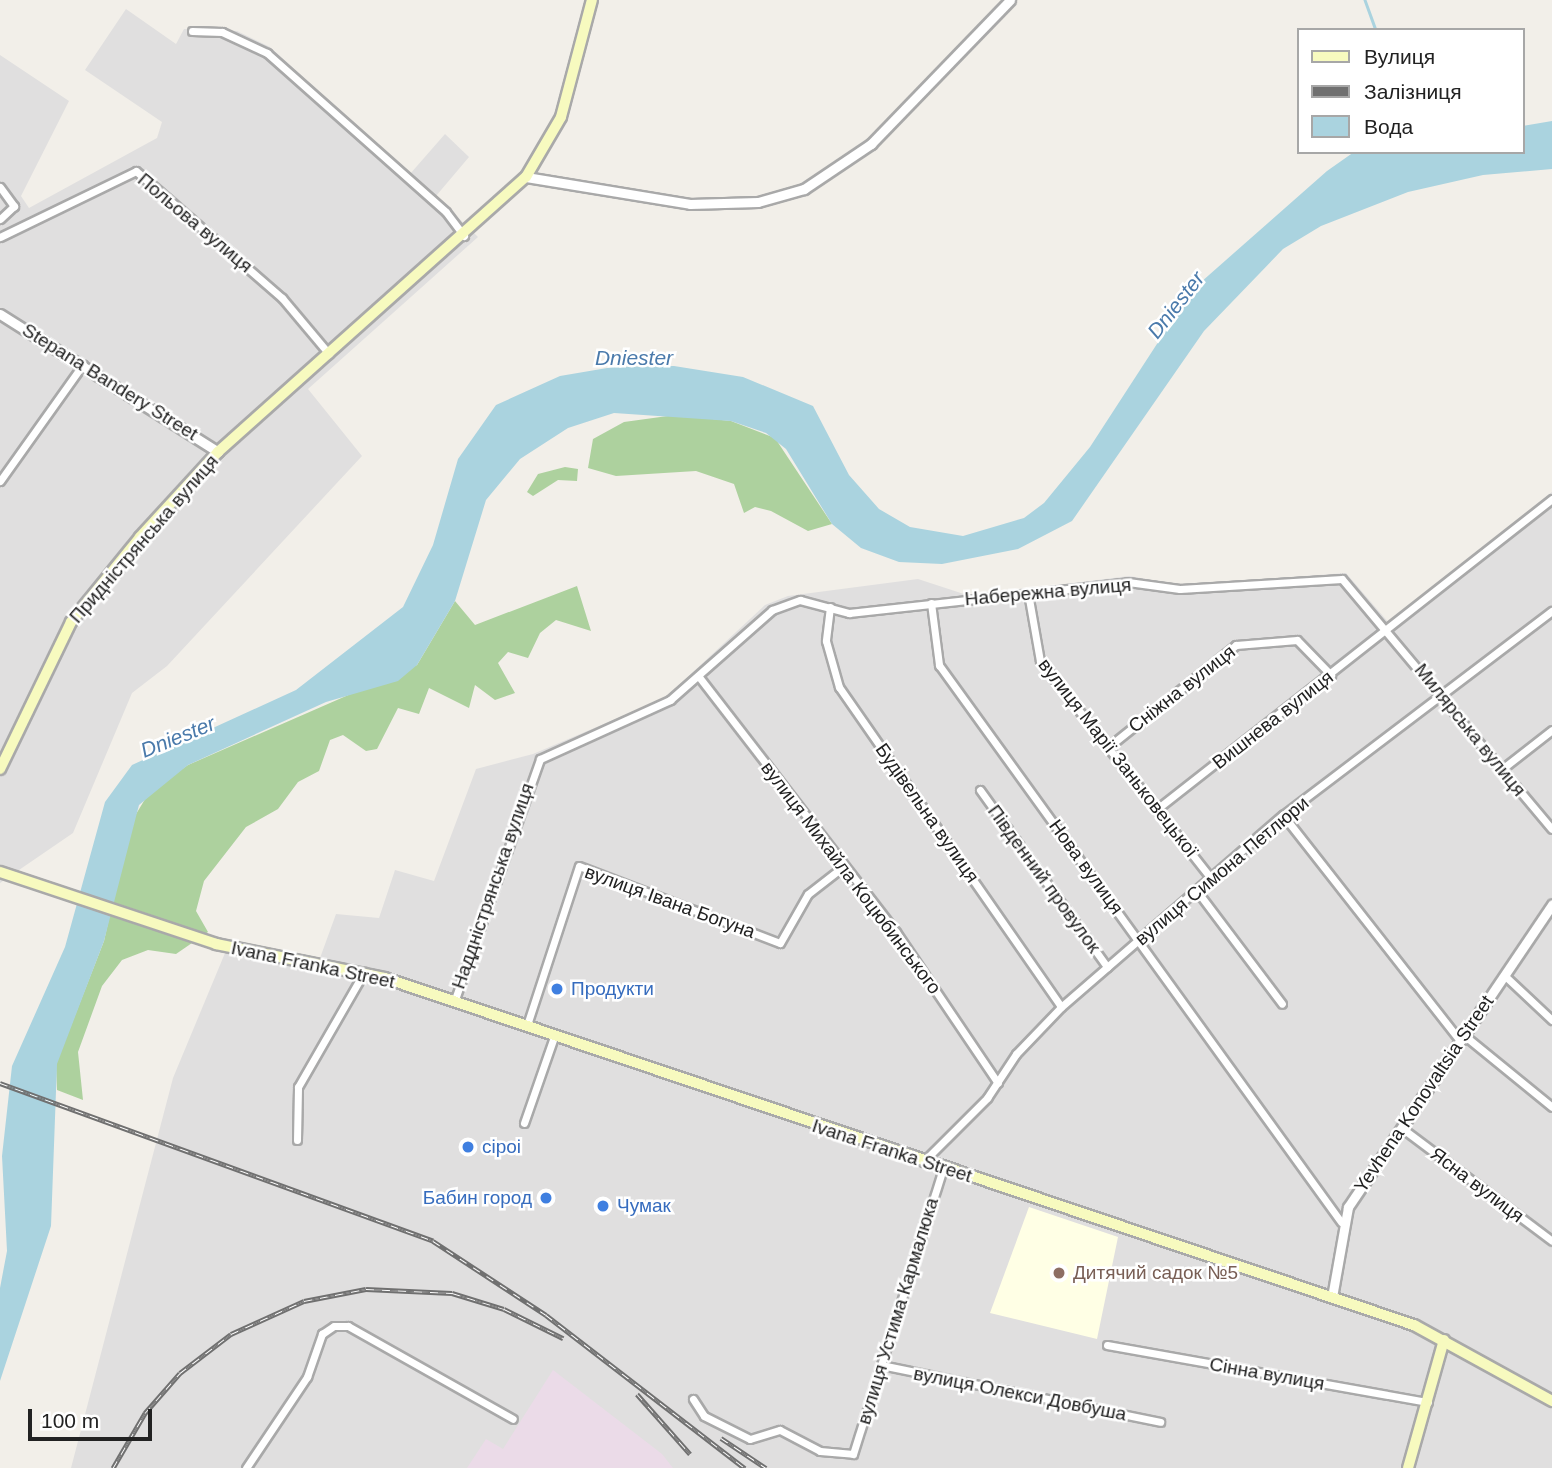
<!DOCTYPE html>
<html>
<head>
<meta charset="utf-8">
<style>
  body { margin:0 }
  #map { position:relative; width:1552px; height:1468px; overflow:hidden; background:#f2efe9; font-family:Arial,sans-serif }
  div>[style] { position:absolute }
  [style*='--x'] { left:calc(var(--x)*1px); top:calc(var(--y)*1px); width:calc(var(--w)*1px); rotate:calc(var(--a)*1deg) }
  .residential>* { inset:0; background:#e0dfdf }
  .industrial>* { inset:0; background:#ebdbe8 }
  .education>* { inset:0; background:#ffffe5 }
  .forest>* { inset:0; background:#add19e }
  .water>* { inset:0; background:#aad3df }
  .stream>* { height:2.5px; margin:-1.25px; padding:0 1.25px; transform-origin:1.25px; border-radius:1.25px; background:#aad3df }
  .roads { filter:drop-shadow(2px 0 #a9a9a9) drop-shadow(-2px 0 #a9a9a9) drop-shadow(0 2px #a9a9a9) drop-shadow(0 -2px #a9a9a9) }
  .minor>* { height:7px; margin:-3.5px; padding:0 3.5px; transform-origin:3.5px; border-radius:3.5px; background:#fff }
  .tertiary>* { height:9px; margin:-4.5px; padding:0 4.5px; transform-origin:4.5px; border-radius:4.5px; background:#fff }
  .secondary>* { height:10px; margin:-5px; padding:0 5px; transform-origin:5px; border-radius:5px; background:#f7fabf }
  .rail>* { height:5px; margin-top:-2.5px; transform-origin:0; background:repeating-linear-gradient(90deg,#fff 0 8px,#707070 0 16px); box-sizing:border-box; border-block:2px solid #707070 }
  .dots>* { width:19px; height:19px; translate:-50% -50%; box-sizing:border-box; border:4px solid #fff; border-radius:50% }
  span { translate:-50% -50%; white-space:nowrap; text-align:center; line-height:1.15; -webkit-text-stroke:5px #fff; paint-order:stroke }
  .street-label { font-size:19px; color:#222 }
  .shop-label { font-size:19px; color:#366cbe }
  .left { translate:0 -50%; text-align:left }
  .right { translate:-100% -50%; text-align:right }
  .education-label { font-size:19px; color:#785e54 }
  .water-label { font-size:21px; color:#4a7aab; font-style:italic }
  .legend { position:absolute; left:1297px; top:28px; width:228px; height:126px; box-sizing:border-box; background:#fff; border:2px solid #a7a7a7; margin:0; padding:9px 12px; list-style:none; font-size:21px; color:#222 }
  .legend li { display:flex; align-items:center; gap:14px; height:35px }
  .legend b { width:35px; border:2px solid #a7a7a7 }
  .scale { position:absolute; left:28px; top:1409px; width:124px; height:32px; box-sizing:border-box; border:4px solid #222; border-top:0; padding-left:9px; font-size:21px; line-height:24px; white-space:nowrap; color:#222; -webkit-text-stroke:5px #fff; paint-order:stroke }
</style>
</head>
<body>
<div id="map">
  <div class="residential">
    <i style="clip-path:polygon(126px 9px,176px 44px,184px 29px,237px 31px,270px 47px,410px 174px,445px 134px,469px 157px,436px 196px,478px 237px,308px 389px,362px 456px,167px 666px,132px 693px,73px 833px,0 883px,0 55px,69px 101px,21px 196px,29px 208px,157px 138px,162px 122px,85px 70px)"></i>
    <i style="clip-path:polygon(1552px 492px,1552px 1468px,71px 1468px,173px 1078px,230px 941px,320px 958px,336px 914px,379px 918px,395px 870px,434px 881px,476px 769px,533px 754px,665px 698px,765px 605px,788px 596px,918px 579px,970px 596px,1129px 576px,1182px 585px,1346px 573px,1389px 623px)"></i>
  </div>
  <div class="industrial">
    <i style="clip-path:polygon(553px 1370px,662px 1454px,673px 1468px,467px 1468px,486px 1439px,503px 1449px)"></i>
  </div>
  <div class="education">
    <i style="clip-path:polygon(1029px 1207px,1118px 1237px,1097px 1339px,990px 1313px)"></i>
  </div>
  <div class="forest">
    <i style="clip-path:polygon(675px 415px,731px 421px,775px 438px,832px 524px,808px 531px,771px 511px,755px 507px,744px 513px,734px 484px,696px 471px,616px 476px,588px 468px,593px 439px,624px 422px)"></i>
    <i style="clip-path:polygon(565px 467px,578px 469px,577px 481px,558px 480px,533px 496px,527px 492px,538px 474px)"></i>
    <i style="clip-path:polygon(577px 586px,591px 631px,556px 620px,540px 633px,528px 658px,508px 652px,498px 663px,515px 693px,495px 700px,475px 685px,469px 708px,429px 688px,419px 714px,398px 708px,377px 749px,366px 751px,343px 735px,330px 740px,319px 771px,298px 782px,278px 809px,246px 827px,204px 881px,196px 911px,208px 932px,176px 954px,148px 950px,122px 960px,102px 986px,78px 1052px,83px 1100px,57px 1090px,56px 1064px,104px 941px,130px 824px,150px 791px,188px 765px,417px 665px,455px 601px,475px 625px)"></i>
  </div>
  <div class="water">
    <i style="clip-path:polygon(1552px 121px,1552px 169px,1483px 175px,1408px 192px,1321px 226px,1283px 249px,1204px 331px,1072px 521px,1018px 549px,942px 564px,899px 562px,861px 548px,832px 524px,786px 449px,766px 433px,731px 421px,614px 413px,568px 428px,520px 459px,486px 500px,455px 601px,417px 665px,398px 681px,326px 702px,188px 765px,139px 805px,104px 941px,57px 1064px,51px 1226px,0 1381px,0 1288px,7px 1251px,2px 1156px,12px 1066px,65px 947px,105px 802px,132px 765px,296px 690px,403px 607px,433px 545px,458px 459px,496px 405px,560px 376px,613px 367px,674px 366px,743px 377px,813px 406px,849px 475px,879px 509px,910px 527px,963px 536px,1024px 518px,1044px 503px,1090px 447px,1192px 290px,1327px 171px,1354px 152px,1522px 152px,1522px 126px)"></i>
  </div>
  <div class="stream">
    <i style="--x:1365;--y:0;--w:32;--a:70"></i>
  </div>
  <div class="roads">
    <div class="minor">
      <i style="--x:192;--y:31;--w:30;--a:2"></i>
      <i style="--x:222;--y:32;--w:50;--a:25"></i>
      <i style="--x:267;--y:53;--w:239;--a:41.6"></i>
      <i style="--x:446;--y:212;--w:30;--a:53"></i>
      <i style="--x:0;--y:187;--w:24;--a:54"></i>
      <i style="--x:14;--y:206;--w:19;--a:137"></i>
      <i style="--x:0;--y:237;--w:151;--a:-25.9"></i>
      <i style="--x:136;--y:171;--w:194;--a:41"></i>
      <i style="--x:282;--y:298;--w:73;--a:50"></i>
      <i style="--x:0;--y:481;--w:143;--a:-54.6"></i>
      <i style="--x:1028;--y:593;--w:69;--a:80"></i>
      <i style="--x:1040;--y:661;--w:276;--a:51.8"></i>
      <i style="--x:931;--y:603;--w:63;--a:82.6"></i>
      <i style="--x:939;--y:665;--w:687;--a:54.18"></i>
      <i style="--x:830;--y:607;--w:34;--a:97"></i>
      <i style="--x:826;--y:641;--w:48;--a:74.2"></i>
      <i style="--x:839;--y:687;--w:389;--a:55.2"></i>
      <i style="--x:699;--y:677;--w:322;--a:52.3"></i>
      <i style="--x:896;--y:932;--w:182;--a:56"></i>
      <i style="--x:1107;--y:748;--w:165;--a:-38.6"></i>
      <i style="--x:1236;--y:645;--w:61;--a:-4.7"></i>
      <i style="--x:1297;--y:640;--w:49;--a:45.8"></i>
      <i style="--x:1502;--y:769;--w:63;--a:-38"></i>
      <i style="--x:980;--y:790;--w:218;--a:54.3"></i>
      <i style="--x:1157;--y:809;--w:502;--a:-38.13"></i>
      <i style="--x:1283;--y:815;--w:288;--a:51.9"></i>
      <i style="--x:1197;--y:891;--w:141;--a:53"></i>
      <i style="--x:1504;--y:975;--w:66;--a:43.2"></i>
      <i style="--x:454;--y:1002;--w:258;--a:-70.5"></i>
      <i style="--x:540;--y:759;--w:143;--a:-24.4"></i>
      <i style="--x:670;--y:700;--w:136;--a:-41.4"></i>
      <i style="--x:772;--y:610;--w:30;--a:-20"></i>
      <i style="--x:800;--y:600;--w:51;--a:14.9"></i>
      <i style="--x:849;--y:613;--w:281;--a:-6.3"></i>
      <i style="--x:1128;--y:582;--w:52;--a:7.7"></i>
      <i style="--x:1180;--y:589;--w:162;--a:-3.5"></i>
      <i style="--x:1342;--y:579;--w:326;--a:50"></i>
      <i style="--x:527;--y:1025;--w:167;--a:-71.9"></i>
      <i style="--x:579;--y:866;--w:215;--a:21"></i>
      <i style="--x:780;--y:943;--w:56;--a:-60.3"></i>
      <i style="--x:808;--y:894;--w:46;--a:-37.9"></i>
      <i style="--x:1465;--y:1036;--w:112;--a:39.2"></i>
      <i style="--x:524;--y:1123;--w:94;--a:-70.8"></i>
      <i style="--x:1403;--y:1129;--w:186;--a:36.9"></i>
      <i style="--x:297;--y:1140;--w:53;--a:-88.9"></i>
      <i style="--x:298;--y:1087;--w:133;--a:-60.1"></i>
      <i style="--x:923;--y:1162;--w:91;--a:-45"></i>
      <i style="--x:987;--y:1098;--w:53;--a:-56.6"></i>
      <i style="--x:1016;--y:1054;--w:65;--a:-46.2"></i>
      <i style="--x:1061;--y:1007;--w:294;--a:-40.9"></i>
      <i style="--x:1283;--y:815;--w:338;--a:-37.2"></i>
      <i style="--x:1107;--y:1345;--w:326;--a:10.1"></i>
      <i style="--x:881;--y:1365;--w:285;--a:11.5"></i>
      <i style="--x:693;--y:1399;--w:20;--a:57"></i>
      <i style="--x:704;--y:1416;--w:51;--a:26.6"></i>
      <i style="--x:750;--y:1439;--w:31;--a:-17"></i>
      <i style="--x:780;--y:1430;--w:45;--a:27.7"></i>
      <i style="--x:820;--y:1451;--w:33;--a:5"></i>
      <i style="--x:853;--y:1454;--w:300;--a:-72.5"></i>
      <i style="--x:246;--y:1468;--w:110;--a:-56.2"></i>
      <i style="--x:307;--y:1377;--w:46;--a:-70.8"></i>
      <i style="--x:322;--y:1334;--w:14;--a:-34"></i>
      <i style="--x:334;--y:1326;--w:14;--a:0"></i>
      <i style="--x:348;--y:1326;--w:189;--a:29.4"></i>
    </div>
    <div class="tertiary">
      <i style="--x:526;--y:177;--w:166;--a:9.3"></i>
      <i style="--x:690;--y:204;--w:68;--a:-1.7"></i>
      <i style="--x:758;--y:202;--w:48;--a:-15.8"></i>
      <i style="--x:804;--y:189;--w:81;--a:-33.9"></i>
      <i style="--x:871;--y:144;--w:200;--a:-46"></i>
      <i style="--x:0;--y:314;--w:258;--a:32.3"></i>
      <i style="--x:1332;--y:1297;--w:91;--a:-79.9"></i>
      <i style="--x:1348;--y:1207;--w:365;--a:-56"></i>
    </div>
    <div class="secondary">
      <i style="--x:0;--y:769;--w:163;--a:-64.2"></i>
      <i style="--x:71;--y:622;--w:109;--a:-50.9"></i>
      <i style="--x:140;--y:537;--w:115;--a:-47.5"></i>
      <i style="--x:218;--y:452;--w:413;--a:-41.8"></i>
      <i style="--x:526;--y:177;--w:69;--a:-59.7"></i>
      <i style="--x:561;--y:117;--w:121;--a:-75.2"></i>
      <i style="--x:0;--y:872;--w:228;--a:18.4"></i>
      <i style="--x:216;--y:944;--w:172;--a:11.4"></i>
      <i style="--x:385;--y:978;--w:1086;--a:18.64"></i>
      <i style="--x:1414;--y:1325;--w:158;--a:28.8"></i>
      <i style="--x:1408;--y:1468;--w:133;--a:-74.3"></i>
    </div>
  </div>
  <div class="rail">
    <i style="--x:0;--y:1083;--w:461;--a:20"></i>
    <i style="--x:433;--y:1241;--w:135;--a:33.2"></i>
    <i style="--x:546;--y:1315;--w:251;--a:37.6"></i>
    <i style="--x:637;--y:1394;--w:80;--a:48.5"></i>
    <i style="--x:721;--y:1438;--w:54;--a:33.7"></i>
    <i style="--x:113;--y:1468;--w:64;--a:-59.8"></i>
    <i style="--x:145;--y:1413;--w:53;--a:-48.8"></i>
    <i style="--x:180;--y:1373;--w:64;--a:-37.4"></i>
    <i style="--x:231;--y:1334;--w:80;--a:-24.3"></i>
    <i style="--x:304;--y:1301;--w:63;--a:-11"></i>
    <i style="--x:366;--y:1289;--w:86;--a:2.7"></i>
    <i style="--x:452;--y:1293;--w:54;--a:17.1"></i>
    <i style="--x:504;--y:1309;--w:66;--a:26.2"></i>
  </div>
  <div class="dots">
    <i style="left:557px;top:989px;background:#3f7fe0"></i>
    <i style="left:468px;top:1147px;background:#3f7fe0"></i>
    <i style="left:546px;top:1198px;background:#3f7fe0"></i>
    <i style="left:603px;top:1206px;background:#3f7fe0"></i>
    <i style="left:1059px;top:1273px;background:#8d6e63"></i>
  </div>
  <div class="street-label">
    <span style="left:195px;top:223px;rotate:40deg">Польова вулиця</span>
    <span style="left:110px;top:382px;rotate:32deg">Stepana Bandery Street</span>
    <span style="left:144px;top:539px;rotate:-49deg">Придністрянська вулиця</span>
    <span style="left:1048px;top:592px;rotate:-5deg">Набережна вулиця</span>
    <span style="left:1182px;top:689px;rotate:-38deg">Сніжна вулиця</span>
    <span style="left:1273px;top:720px;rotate:-38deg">Вишнева вулиця</span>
    <span style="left:1470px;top:730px;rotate:51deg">Милярська вулиця</span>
    <span style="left:1118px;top:758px;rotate:52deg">вулиця Марії Заньковецької</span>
    <span style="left:927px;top:813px;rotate:55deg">Будівельна вулиця</span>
    <span style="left:1086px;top:867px;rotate:54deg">Нова вулиця</span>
    <span style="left:1222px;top:871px;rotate:-40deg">вулиця Симона Петлюри</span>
    <span style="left:851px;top:878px;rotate:53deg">вулиця Михайла Коцюбинського</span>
    <span style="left:1044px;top:879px;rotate:54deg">Південний провулок</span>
    <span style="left:493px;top:886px;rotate:-71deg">Наддністрянська вулиця</span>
    <span style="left:670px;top:902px;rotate:20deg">вулиця Івана Богуна</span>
    <span style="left:313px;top:965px;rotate:12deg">Ivana Franka Street</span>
    <span style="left:1424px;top:1094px;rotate:-56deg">Yevhena Konovaltsia Street</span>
    <span style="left:892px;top:1151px;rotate:18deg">Ivana Franka Street</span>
    <span style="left:1477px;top:1185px;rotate:37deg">Ясна вулиця</span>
    <span style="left:898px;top:1311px;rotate:-73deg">вулиця Устима Кармалюка</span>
    <span style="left:1267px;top:1374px;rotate:10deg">Сінна вулиця</span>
    <span style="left:1020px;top:1394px;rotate:11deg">вулиця Олекси Довбуша</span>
  </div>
  <div class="shop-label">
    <span class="left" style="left:571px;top:989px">Продукти</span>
    <span class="left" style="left:482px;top:1147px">сіроі</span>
    <span class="right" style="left:532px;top:1198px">Бабин город</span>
    <span class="left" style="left:617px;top:1206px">Чумак</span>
  </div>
  <div class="education-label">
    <span class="left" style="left:1073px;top:1273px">Дитячий садок №5</span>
  </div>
  <div class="water-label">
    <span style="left:1176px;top:305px;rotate:-52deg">Dniester</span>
    <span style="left:634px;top:358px">Dniester</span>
    <span style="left:178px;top:737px;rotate:-22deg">Dniester</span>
  </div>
  <ul class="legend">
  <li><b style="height:9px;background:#f7fabf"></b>Вулиця</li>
  <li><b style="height:9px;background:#707070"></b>Залізниця</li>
  <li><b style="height:19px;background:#aad3df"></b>Вода</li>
  </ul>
  <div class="scale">100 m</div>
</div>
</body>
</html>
